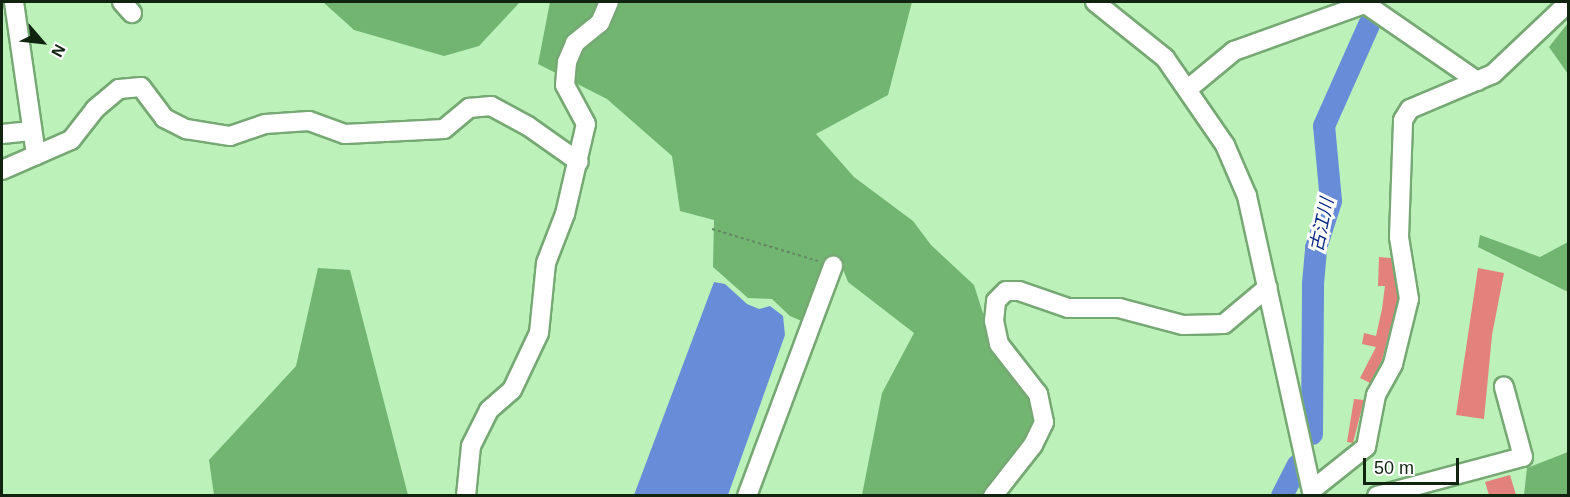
<!DOCTYPE html>
<html>
<head>
<meta charset="utf-8">
<style>
  body { margin:0 }
  #map { position:relative; width:1570px; height:497px; overflow:hidden; background:#bcf1b9; font-family:Arial,"Noto Sans JP",sans-serif }
  div>[style] { position:absolute }
  [style*='--x'] { left:calc(var(--x)*1px); top:calc(var(--y)*1px); width:calc(var(--w)*1px); rotate:calc(var(--a)*1deg) }
  .forest>* { inset:0; background:#71b570 }
  .water>* { inset:0; background:#688cd8 }
  .river>* { height:22px; margin:-11px; padding:0 11px; transform-origin:11px; border-radius:11px; background:#688cd8 }
  .building>* { inset:0; background:#e3817c }
  .path>* { height:2px; margin-top:-1px; transform-origin:0; background:repeating-linear-gradient(90deg,#648862 0 3px,transparent 0 6px) }
  .roads { filter:drop-shadow(2px 0 #76a874) drop-shadow(-2px 0 #76a874) drop-shadow(0 2px #76a874) drop-shadow(0 -2px #76a874) }
  .minor>* { height:18px; margin:-9px; padding:0 9px; transform-origin:9px; border-radius:9px; background:#fff }
  span { translate:-50% -50%; white-space:nowrap; text-align:center; line-height:1.15; -webkit-text-stroke:6px #fff; paint-order:stroke }
  .water-label { font-size:18px; color:#082981; font-style:italic }
  .frame { position:absolute; inset:0; border:3px solid #102410; pointer-events:none }
  .north { position:absolute; left:12px; top:12px; width:60px; height:60px; -webkit-text-stroke:4px #fff; paint-order:stroke; rotate:118deg; font-size:16px; font-weight:700; line-height:24px; text-align:center; color:#102410 }
  .north::after { content:''; display:block; margin:auto; width:21px; height:27px; background:#102410; clip-path:polygon(50% 0,100% 100%,50% 72%,0 100%) }
  .scale { position:absolute; left:1363px; top:458px; width:96px; height:27px; box-sizing:border-box; border:3px solid #102410; border-top:0; padding-left:8px; font-size:18px; line-height:21px; white-space:nowrap; color:#102410; -webkit-text-stroke:4px #fff; paint-order:stroke }
</style>
</head>
<body>
<div id="map">
  <div class="forest">
    <i style="clip-path:polygon(323px 2px,520px 2px,479px 46px,444px 56px,354px 30px)"></i>
    <i style="clip-path:polygon(550px 2px,912px 2px,888px 95px,816px 134px,854px 177px,913px 221px,931px 245px,974px 285px,994px 348px,1030px 396px,1035px 421px,1028px 439px,983px 495px,862px 495px,882px 393px,914px 333px,848px 282px,839px 259px,829px 260px,804px 322px,790px 316px,772px 299px,748px 298px,713px 267px,714px 220px,680px 211px,672px 156px,607px 99px,538px 64px)"></i>
    <i style="clip-path:polygon(1568px 23px,1568px 74px,1549px 47px)"></i>
    <i style="clip-path:polygon(1480px 235px,1540px 257px,1568px 242px,1568px 292px,1478px 247px)"></i>
    <i style="clip-path:polygon(318px 268px,350px 270px,408px 495px,214px 495px,209px 460px,296px 366px)"></i>
    <i style="clip-path:polygon(1568px 452px,1568px 495px,1524px 495px,1527px 468px)"></i>
  </div>
  <div class="water">
    <i style="clip-path:polygon(714px 282px,725px 284px,747px 304px,759px 309px,770px 306px,783px 316px,785px 335px,728px 495px,634px 495px)"></i>
  </div>
  <div class="river">
    <i style="--x:1312;--y:434;--w:150;--a:-89.6"></i>
    <i style="--x:1313;--y:284;--w:36;--a:-85"></i>
    <i style="--x:1316;--y:248;--w:49;--a:-72.3"></i>
    <i style="--x:1331;--y:201;--w:75;--a:-95.3"></i>
    <i style="--x:1324;--y:126;--w:111;--a:-66"></i>
    <i style="--x:1282;--y:496;--w:34;--a:-63"></i>
  </div>
  <div class="building">
    <i style="clip-path:polygon(1379px 257px,1391px 258px,1398px 299px,1382px 360px,1370px 383px,1360px 378px,1376px 347px,1362px 344px,1364px 333px,1376px 336px,1382px 309px,1385px 286px,1378px 286px)"></i>
    <i style="clip-path:polygon(1478px 268px,1504px 273px,1492px 335px,1484px 419px,1456px 415px)"></i>
    <i style="clip-path:polygon(1354px 399px,1364px 400px,1353px 443px,1347px 442px)"></i>
    <i style="clip-path:polygon(1510px 475px,1516px 495px,1489px 495px,1485px 482px)"></i>
  </div>
  <div class="path">
    <i style="--x:712;--y:229;--w:111;--a:16.8"></i>
  </div>
  <div class="roads">
    <div class="minor">
      <i style="--x:14;--y:2;--w:155;--a:81.8"></i>
      <i style="--x:122;--y:2;--w:15;--a:48"></i>
      <i style="--x:1095;--y:2;--w:90;--a:38.7"></i>
      <i style="--x:1165;--y:58;--w:106;--a:55.4"></i>
      <i style="--x:1225;--y:145;--w:56;--a:66.7"></i>
      <i style="--x:1247;--y:196;--w:307;--a:77.6"></i>
      <i style="--x:1367;--y:5;--w:134;--a:34.6"></i>
      <i style="--x:1188;--y:89;--w:60;--a:-39.6"></i>
      <i style="--x:1234;--y:51;--w:145;--a:-19.8"></i>
      <i style="--x:2;--y:134;--w:29;--a:-6"></i>
      <i style="--x:2;--y:170;--w:75;--a:-23.5"></i>
      <i style="--x:71;--y:140;--w:39;--a:-52"></i>
      <i style="--x:95;--y:109;--w:31;--a:-40"></i>
      <i style="--x:119;--y:89;--w:22;--a:-5"></i>
      <i style="--x:141;--y:87;--w:39;--a:53"></i>
      <i style="--x:164;--y:118;--w:25;--a:27"></i>
      <i style="--x:186;--y:129;--w:45;--a:9"></i>
      <i style="--x:230;--y:136;--w:37;--a:-19"></i>
      <i style="--x:265;--y:124;--w:44;--a:-3.9"></i>
      <i style="--x:309;--y:121;--w:38;--a:20"></i>
      <i style="--x:345;--y:134;--w:99;--a:-2.9"></i>
      <i style="--x:444;--y:129;--w:33;--a:-40"></i>
      <i style="--x:469;--y:108;--w:22;--a:-5"></i>
      <i style="--x:491;--y:106;--w:42;--a:28.4"></i>
      <i style="--x:528;--y:126;--w:62;--a:35.2"></i>
      <i style="--x:1312;--y:490;--w:69;--a:-38.5"></i>
      <i style="--x:1366;--y:447;--w:53;--a:-79.1"></i>
      <i style="--x:1376;--y:395;--w:35;--a:-61"></i>
      <i style="--x:1393;--y:364;--w:67;--a:-76.2"></i>
      <i style="--x:1409;--y:299;--w:63;--a:-99.2"></i>
      <i style="--x:1399;--y:237;--w:117;--a:-88"></i>
      <i style="--x:1403;--y:120;--w:13;--a:-58"></i>
      <i style="--x:1410;--y:109;--w:90;--a:-22.9"></i>
      <i style="--x:1493;--y:74;--w:103;--a:-43.4"></i>
      <i style="--x:466;--y:496;--w:50;--a:-84.3"></i>
      <i style="--x:471;--y:446;--w:40;--a:-63.4"></i>
      <i style="--x:489;--y:410;--w:30;--a:-41"></i>
      <i style="--x:512;--y:390;--w:63;--a:-64.7"></i>
      <i style="--x:539;--y:333;--w:70;--a:-84.3"></i>
      <i style="--x:546;--y:263;--w:53;--a:-68.8"></i>
      <i style="--x:565;--y:214;--w:92;--a:-76.9"></i>
      <i style="--x:586;--y:124;--w:44;--a:-118.3"></i>
      <i style="--x:565;--y:85;--w:23;--a:-85"></i>
      <i style="--x:567;--y:62;--w:21;--a:-67"></i>
      <i style="--x:575;--y:43;--w:32;--a:-39"></i>
      <i style="--x:600;--y:23;--w:23;--a:-67"></i>
      <i style="--x:747;--y:496;--w:246;--a:-69.5"></i>
      <i style="--x:993;--y:496;--w:65;--a:-51.9"></i>
      <i style="--x:1033;--y:445;--w:25;--a:-64"></i>
      <i style="--x:1044;--y:422;--w:29;--a:-102"></i>
      <i style="--x:1038;--y:394;--w:63;--a:-128"></i>
      <i style="--x:999;--y:344;--w:24;--a:-102"></i>
      <i style="--x:994;--y:321;--w:20;--a:-84"></i>
      <i style="--x:996;--y:301;--w:14;--a:-45"></i>
      <i style="--x:1006;--y:291;--w:13;--a:0"></i>
      <i style="--x:1019;--y:291;--w:52;--a:19.1"></i>
      <i style="--x:1068;--y:308;--w:51;--a:0"></i>
      <i style="--x:1119;--y:308;--w:66;--a:14.9"></i>
      <i style="--x:1183;--y:325;--w:41;--a:-1.4"></i>
      <i style="--x:1224;--y:324;--w:57;--a:-40.1"></i>
      <i style="--x:1377;--y:496;--w:151;--a:-15"></i>
      <i style="--x:1523;--y:457;--w:73;--a:-105.2"></i>
    </div>
  </div>
  <div class="water-label">
    <span style="left:1322px;top:225px;rotate:-78deg">古江川</span>
  </div>
  <div class="frame"></div>
  <div class="north">N</div>
  <div class="scale">50 m</div>
</div>
</body>
</html>
